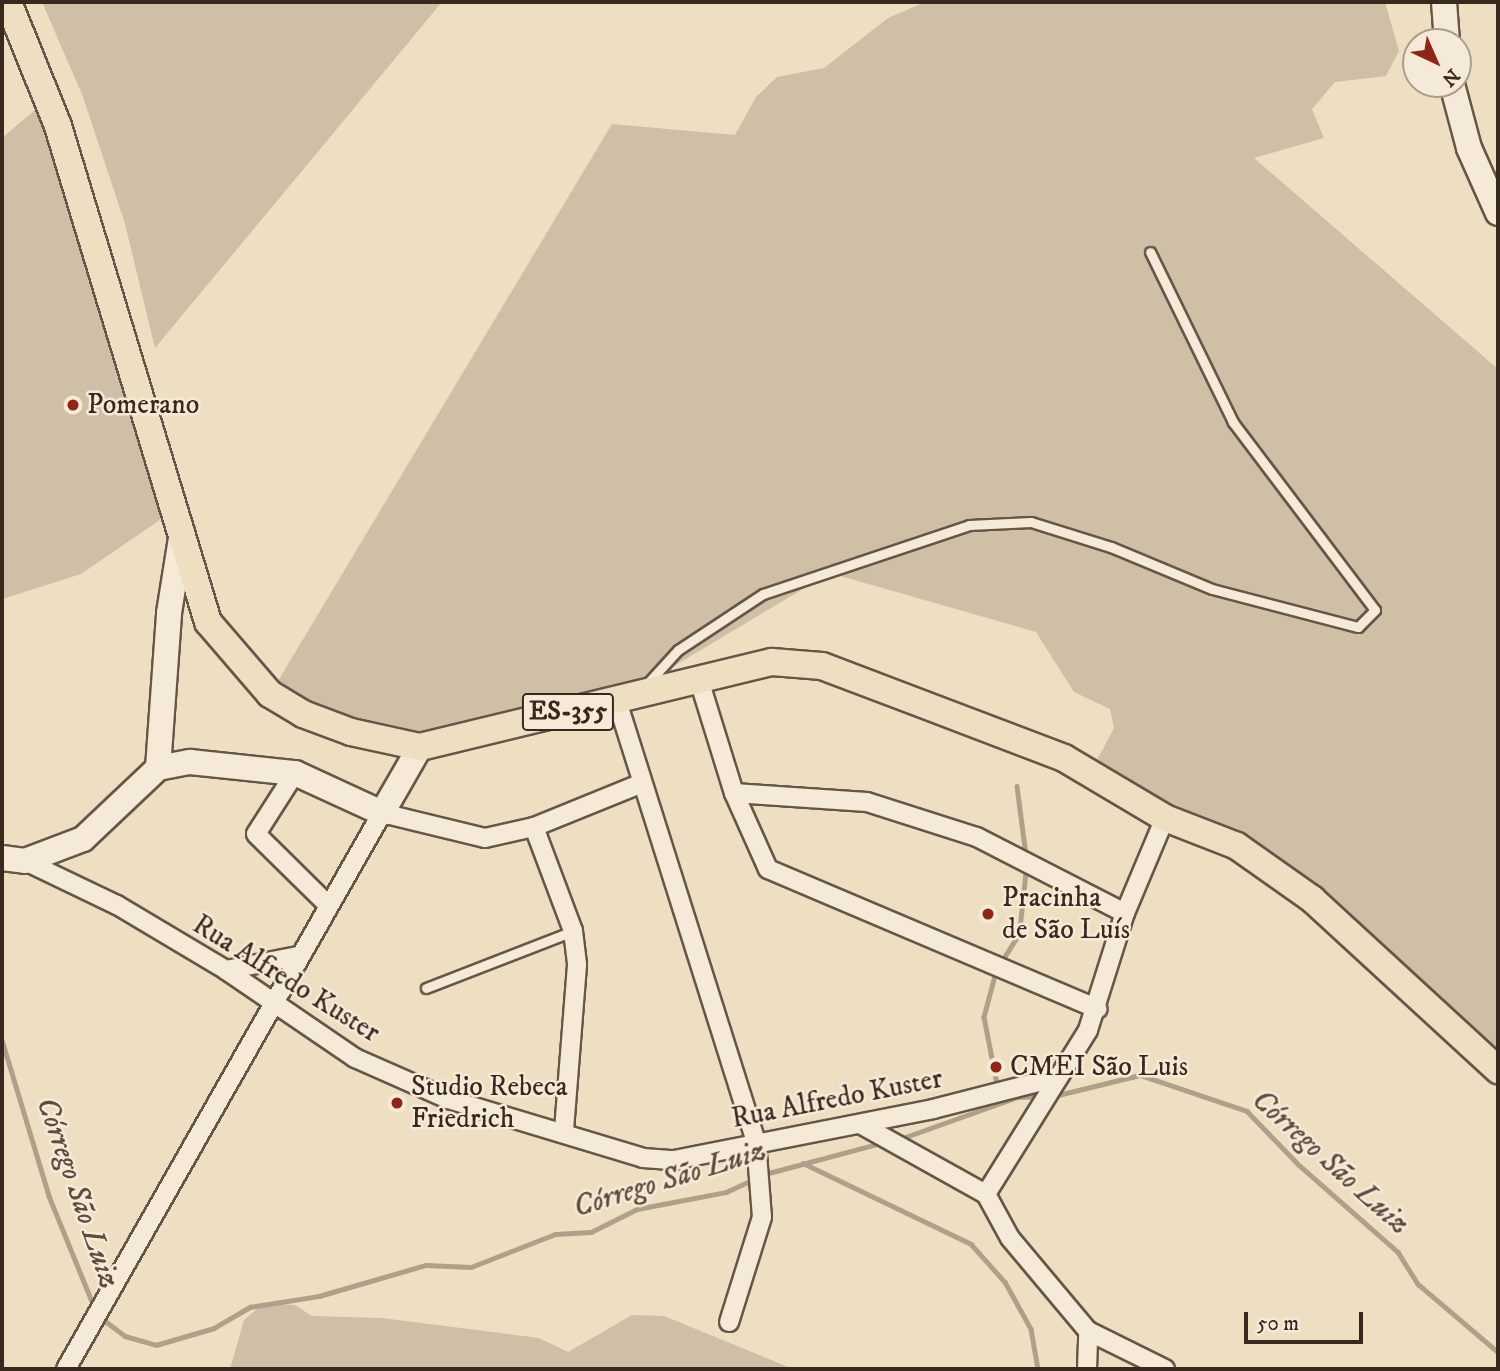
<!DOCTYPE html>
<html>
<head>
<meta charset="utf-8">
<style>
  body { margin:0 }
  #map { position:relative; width:1500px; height:1371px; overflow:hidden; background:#eedec2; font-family:"IM FELL DW Pica",serif }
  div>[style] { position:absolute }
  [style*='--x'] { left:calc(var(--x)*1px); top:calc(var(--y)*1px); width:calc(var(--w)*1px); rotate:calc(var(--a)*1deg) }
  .green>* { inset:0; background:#cfbfa6 }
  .stream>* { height:4.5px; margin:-2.25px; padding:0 2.25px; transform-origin:2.25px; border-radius:2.25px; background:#b0a08a }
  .roads { filter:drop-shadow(2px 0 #665647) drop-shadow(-2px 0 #665647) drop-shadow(0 2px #665647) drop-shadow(0 -2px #665647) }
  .lane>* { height:9px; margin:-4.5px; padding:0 4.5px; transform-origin:4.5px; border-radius:4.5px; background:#f4ead7 }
  .street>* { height:18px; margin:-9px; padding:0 9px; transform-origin:9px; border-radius:9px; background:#f4ead7 }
  .secondary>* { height:24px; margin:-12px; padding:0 12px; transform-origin:12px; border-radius:12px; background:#f4ead7 }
  .primary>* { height:26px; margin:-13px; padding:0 13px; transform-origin:13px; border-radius:13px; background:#eedec2 }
  .dots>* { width:19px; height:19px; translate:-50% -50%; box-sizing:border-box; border:4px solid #f4ead7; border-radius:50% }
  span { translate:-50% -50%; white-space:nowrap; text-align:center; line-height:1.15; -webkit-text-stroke:5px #f4ead7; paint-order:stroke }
  .shield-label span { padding:2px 5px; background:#f4ead7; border:2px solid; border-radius:5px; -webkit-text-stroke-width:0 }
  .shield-label { font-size:26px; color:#38291e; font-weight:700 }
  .poi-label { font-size:28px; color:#38291e }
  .left { translate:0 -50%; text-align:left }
  .street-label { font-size:28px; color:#38291e }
  .water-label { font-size:30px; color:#5c4d3e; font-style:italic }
  .frame { position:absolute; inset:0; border:4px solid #38291e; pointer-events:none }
  .north { position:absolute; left:1402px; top:28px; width:70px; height:70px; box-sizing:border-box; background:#f4ead7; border:2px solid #a99d8d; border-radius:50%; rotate:136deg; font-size:19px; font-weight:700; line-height:28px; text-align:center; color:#38291e }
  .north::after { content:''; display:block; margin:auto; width:24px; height:32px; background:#8f2418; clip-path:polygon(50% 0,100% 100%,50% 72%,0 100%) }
  .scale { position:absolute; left:1244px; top:1312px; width:119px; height:32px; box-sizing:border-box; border:4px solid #38291e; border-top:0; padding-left:9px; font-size:21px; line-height:24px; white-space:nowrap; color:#38291e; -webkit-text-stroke:5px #f4ead7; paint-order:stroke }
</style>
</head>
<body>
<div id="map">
  <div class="green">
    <i style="clip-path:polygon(42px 2px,442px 2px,155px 348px,125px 224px,83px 97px)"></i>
    <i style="clip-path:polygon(925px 2px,1385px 2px,1399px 51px,1386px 76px,1335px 82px,1312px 109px,1324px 138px,1254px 158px,1498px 369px,1498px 1052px,1423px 986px,1096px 762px,1114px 728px,1110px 709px,1074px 692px,1036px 632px,830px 573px,674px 666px,586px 706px,462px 738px,382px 739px,275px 686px,612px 124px,735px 135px,756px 97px,777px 77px,824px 68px,888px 18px)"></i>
    <i style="clip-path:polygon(57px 91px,167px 515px,81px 574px,2px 599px,2px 138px)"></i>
    <i style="clip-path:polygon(264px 1303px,295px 1305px,312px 1316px,382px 1318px,539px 1338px,568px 1352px,632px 1315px,664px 1316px,793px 1369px,230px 1369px,244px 1320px)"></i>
  </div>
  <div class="stream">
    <i style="--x:1017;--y:786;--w:70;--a:82.6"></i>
    <i style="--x:1000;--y:964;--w:36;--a:-58"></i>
    <i style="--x:1019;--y:934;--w:67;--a:-84"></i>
    <i style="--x:996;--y:972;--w:47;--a:104.9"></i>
    <i style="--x:984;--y:1017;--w:73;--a:79"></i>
    <i style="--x:2;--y:1040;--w:163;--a:73.2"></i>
    <i style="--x:49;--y:1196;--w:119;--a:67.8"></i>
    <i style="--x:1054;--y:1096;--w:89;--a:-13.7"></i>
    <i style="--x:1140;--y:1075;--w:113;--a:18.6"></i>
    <i style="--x:1247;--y:1111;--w:75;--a:46.1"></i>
    <i style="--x:1299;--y:1165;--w:132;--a:41.3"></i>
    <i style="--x:1398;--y:1252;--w:38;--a:58"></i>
    <i style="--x:1418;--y:1284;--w:105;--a:40.4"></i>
    <i style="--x:900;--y:1139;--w:124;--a:-19.7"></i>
    <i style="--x:1017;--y:1097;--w:24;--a:-2"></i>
    <i style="--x:803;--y:1163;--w:187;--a:25.7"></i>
    <i style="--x:971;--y:1244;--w:51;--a:48.2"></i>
    <i style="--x:1005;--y:1282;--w:54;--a:61"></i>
    <i style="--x:1031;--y:1329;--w:41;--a:80.1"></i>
    <i style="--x:765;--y:1174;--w:120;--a:-15"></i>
    <i style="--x:100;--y:1317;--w:31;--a:37"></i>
    <i style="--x:125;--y:1336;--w:32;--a:16"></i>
    <i style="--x:156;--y:1345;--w:60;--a:-16.3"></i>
    <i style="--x:214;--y:1328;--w:42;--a:-30.3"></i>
    <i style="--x:250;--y:1307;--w:70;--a:-9.1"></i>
    <i style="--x:319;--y:1296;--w:111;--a:-16.2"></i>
    <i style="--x:426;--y:1265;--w:45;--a:2.5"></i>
    <i style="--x:471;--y:1267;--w:90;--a:-21.4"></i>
    <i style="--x:555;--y:1234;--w:36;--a:-3"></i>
    <i style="--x:591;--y:1232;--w:51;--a:-26.6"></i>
    <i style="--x:637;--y:1209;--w:91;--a:-10.8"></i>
    <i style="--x:726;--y:1192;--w:31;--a:-25"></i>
  </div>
  <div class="roads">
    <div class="lane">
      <i style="--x:646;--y:685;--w:47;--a:-47.6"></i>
      <i style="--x:678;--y:650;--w:102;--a:-33.4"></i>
      <i style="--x:763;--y:594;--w:217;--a:-18.5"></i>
      <i style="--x:969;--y:525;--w:62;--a:-2.8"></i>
      <i style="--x:1031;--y:522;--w:84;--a:17.4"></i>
      <i style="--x:1111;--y:547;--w:109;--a:22.6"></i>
      <i style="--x:1212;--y:589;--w:151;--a:14.6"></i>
      <i style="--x:1358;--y:627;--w:24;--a:-45"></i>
      <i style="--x:1375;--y:610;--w:236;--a:-127.1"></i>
      <i style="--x:1233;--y:422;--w:189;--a:-116"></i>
      <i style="--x:426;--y:988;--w:158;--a:-21.2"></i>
    </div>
    <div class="street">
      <i style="--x:699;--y:680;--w:118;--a:72.8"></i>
      <i style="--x:734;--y:793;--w:83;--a:65.9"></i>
      <i style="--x:768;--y:869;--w:358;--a:23"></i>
      <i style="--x:617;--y:701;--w:461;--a:72.5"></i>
      <i style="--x:756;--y:1141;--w:76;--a:85.5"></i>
      <i style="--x:762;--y:1217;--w:110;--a:107.4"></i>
      <i style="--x:295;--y:773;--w:72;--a:122.6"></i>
      <i style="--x:256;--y:834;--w:101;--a:44.6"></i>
      <i style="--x:734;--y:793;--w:133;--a:3.9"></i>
      <i style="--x:867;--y:802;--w:115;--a:17.7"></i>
      <i style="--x:977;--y:837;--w:166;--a:27.2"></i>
      <i style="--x:534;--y:827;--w:111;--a:69.4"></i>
      <i style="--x:573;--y:931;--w:34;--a:83"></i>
      <i style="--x:577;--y:965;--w:168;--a:94.5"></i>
      <i style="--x:25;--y:861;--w:102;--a:25.6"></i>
      <i style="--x:117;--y:905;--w:127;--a:30.8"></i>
      <i style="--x:226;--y:970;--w:156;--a:34.3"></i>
      <i style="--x:355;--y:1058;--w:102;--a:23.8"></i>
      <i style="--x:448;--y:1099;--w:204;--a:16.8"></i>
      <i style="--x:643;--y:1158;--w:31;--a:4"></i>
      <i style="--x:674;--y:1160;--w:264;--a:-11.1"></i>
      <i style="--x:933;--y:1109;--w:129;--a:-14.4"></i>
      <i style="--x:226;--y:970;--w:73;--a:-11"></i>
      <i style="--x:860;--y:1124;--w:144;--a:29.1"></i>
      <i style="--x:66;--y:1369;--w:640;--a:-60.39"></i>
      <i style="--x:382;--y:813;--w:106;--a:13.6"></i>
      <i style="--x:485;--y:838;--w:50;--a:-12.7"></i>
      <i style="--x:534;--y:827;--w:114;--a:-22.1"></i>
      <i style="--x:1087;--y:1369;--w:38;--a:-88"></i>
      <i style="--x:1165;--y:1369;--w:86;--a:-153.7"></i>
      <i style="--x:1088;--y:1331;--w:121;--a:-130"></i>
      <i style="--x:1010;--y:1238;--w:50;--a:-118.6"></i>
      <i style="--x:986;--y:1194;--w:193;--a:-58.1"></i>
      <i style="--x:1088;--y:1030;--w:123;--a:-72.5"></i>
      <i style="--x:1125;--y:913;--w:103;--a:-67.2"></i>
    </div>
    <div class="secondary">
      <i style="--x:1444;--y:2;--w:40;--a:85.7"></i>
      <i style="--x:1452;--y:84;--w:66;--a:75.1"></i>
      <i style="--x:1469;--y:148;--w:71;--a:66"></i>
      <i style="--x:158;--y:768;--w:33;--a:-11"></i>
      <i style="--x:190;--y:762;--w:106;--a:6"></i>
      <i style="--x:295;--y:773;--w:96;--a:24.7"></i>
      <i style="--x:382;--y:813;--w:76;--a:-60.1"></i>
      <i style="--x:2;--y:858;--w:23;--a:7"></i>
      <i style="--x:25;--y:861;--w:62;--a:-20.8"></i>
      <i style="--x:83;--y:839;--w:103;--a:-43.4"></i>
      <i style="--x:158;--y:768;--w:155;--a:-85.9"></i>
      <i style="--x:169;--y:613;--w:82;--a:-80.9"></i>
    </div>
    <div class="primary">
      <i style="--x:8;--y:2;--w:134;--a:68"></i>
      <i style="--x:58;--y:126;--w:518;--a:73.17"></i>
      <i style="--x:208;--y:622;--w:95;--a:49.3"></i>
      <i style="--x:270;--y:694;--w:39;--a:31"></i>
      <i style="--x:303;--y:714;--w:51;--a:20.6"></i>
      <i style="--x:351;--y:732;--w:71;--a:12.3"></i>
      <i style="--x:420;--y:747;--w:362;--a:-13.6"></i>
      <i style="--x:772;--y:662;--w:50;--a:4.6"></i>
      <i style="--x:822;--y:666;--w:259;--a:20.8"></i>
      <i style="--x:1064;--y:758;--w:117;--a:30.7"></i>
      <i style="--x:1165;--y:818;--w:77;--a:21.3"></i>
      <i style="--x:1237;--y:846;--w:92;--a:35.2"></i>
      <i style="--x:1312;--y:899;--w:253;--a:42.6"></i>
    </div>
  </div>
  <div class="dots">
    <i style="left:73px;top:405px;background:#8f2418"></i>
    <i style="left:988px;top:914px;background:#8f2418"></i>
    <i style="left:996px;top:1067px;background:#8f2418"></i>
    <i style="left:397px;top:1103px;background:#8f2418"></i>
  </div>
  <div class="shield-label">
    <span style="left:568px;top:712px">ES-355</span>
  </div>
  <div class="poi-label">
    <span class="left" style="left:87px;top:405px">Pomerano</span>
    <span class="left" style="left:1002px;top:914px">Pracinha<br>de São Luís</span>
    <span class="left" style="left:1010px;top:1067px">CMEI São Luis</span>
    <span class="left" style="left:411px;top:1103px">Studio Rebeca<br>Friedrich</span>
  </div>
  <div class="street-label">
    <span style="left:286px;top:979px;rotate:32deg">Rua Alfredo Kuster</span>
    <span style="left:837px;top:1099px;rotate:-11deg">Rua Alfredo Kuster</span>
  </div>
  <div class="water-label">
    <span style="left:1330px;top:1163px;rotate:42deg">Córrego São Luiz</span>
    <span style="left:670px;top:1180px;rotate:-17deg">Córrego São Luiz</span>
    <span style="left:77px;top:1193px;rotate:71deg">Córrego São Luiz</span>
  </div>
  <div class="frame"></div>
  <div class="north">N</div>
  <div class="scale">50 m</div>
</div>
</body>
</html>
